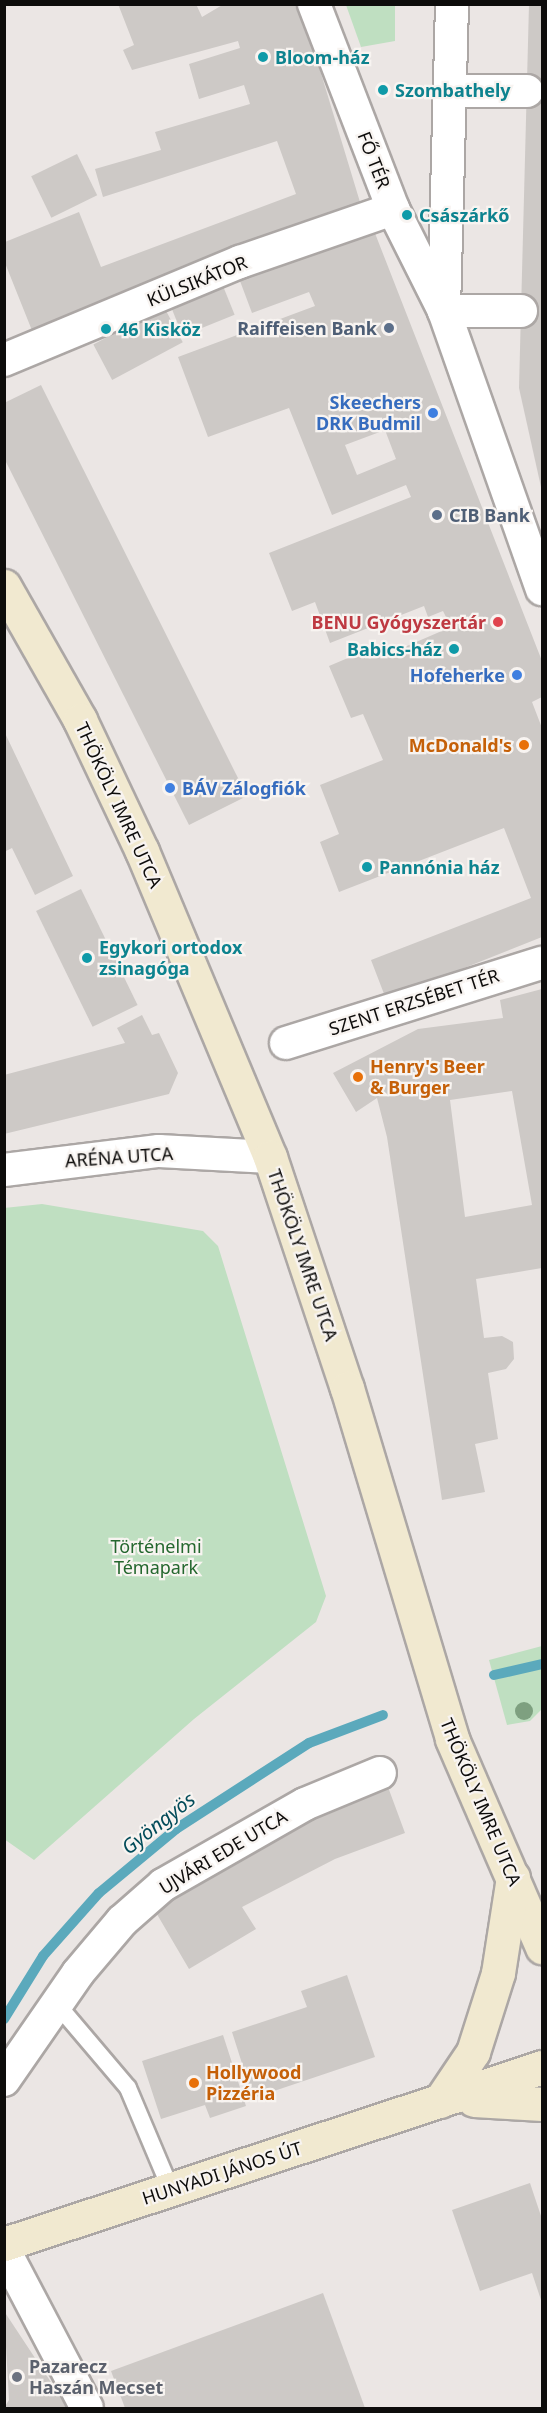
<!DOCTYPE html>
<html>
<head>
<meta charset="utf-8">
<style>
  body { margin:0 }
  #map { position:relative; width:547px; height:2413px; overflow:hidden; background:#ebe6e4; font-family:"Noto Sans",sans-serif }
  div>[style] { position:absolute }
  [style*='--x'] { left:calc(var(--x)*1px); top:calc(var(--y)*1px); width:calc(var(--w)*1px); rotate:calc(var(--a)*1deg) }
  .green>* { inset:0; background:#bfdfc1 }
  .stream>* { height:10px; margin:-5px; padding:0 5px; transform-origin:5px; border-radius:5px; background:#5ba9bc }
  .building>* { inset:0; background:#cdc9c6; transform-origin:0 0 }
  .roads { filter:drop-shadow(2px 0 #aca7a5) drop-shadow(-2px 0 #aca7a5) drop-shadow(0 2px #aca7a5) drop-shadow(0 -2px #aca7a5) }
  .lane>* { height:16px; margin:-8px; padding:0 8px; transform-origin:8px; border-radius:8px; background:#fff }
  .street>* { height:32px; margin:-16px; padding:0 16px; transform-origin:16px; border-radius:16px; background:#fff }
  .secondary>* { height:33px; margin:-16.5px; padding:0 16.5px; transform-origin:16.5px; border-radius:16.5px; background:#f1e9d0 }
  .trees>* { width:18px; height:18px; margin:-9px; border-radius:50%; background:#7ea080 }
  .dots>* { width:16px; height:16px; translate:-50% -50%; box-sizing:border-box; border:3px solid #f8f4f1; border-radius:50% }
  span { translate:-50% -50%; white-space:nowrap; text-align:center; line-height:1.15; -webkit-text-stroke:4.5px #f8f4f1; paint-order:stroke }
  .culture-label { font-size:18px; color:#0d838f; font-weight:700 }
  .left { translate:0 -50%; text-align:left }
  .right { translate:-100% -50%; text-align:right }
  .street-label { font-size:18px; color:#0d0c0b }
  .service-label { font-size:18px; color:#4e5e75; font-weight:700 }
  .shop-label { font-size:18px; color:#366cbe; font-weight:700 }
  .health-label { font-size:18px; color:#be3a42; font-weight:700 }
  .food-label { font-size:18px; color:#c56008; font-weight:700 }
  .park-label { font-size:18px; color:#24672e }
  .worship-label { font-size:18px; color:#5b616d; font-weight:700 }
  .water-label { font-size:20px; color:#024b59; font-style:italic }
  .frame { position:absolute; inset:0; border:6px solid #0d0c0b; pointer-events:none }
</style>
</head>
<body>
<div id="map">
  <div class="green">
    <i style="clip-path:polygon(346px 5px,395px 5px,395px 41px,361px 47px)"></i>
    <i style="clip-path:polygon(42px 1204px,203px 1231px,218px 1246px,326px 1596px,316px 1622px,194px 1719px,34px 1860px,4px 1839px,4px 1208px)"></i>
    <i style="clip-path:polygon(542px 1646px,542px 1709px,530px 1721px,507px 1725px,489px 1660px)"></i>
  </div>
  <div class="stream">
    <i style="--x:494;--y:1675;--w:49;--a:-12.9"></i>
    <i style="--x:4;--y:2019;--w:74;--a:-58.2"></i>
    <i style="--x:43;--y:1956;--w:84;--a:-48.4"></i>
    <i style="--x:99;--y:1893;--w:100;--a:-39.7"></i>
    <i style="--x:176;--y:1829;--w:158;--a:-32.9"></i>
    <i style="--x:309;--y:1743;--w:79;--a:-20.7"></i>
  </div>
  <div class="building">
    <i style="clip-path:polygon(118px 4px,196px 4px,202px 17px,224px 4px,300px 4px,363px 212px,35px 338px,5px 263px,5px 242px,79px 212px,101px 267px,296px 194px,277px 141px,103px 197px,95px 169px,161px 150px,155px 132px,250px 104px,244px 85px,199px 99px,189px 64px,240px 48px,238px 41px,132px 70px,123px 50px,134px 45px)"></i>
    <i style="clip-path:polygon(529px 4px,542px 4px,541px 487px,519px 388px)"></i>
    <i style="left:77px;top:154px;width:46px;height:51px;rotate:64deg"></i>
    <i style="clip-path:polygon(evenodd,371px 223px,542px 661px,542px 697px,532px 702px,542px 728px,542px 937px,386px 999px,371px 960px,531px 898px,504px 828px,339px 892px,320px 842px,339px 834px,320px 785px,383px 760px,363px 714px,351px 718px,329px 666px,381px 644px,386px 655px,451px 627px,443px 611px,428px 617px,424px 606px,330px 643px,315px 602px,292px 611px,269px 553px,411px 497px,406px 485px,332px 515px,289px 408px,208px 437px,178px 357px,315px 306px,309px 292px,252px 313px,237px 273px,371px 223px,385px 430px,396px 459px,357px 475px,345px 445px,385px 430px)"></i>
    <i style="left:223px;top:286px;width:31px;height:56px;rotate:68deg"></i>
    <i style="left:164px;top:307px;width:40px;height:80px;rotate:62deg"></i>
    <i style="clip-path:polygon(41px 385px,247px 796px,189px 825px,4px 458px,4px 403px)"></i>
    <i style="clip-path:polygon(4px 731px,73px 876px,35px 895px,12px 848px,4px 852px)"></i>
    <i style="left:81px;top:889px;width:129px;height:50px;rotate:64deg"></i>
    <i style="clip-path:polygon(evenodd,542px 989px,542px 1268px,476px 1279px,484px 1338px,502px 1336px,513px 1342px,514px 1359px,506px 1369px,488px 1373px,498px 1439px,475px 1444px,485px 1492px,442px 1500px,387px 1137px,377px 1098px,356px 1112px,333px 1073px,418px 1029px,503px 1018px,500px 1000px,542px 989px,512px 1091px,532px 1205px,465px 1217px,450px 1100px,512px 1091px)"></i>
    <i style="clip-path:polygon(142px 1015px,152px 1035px,159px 1033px,178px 1073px,169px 1094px,4px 1134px,4px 1075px,125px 1043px,117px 1028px)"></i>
    <i style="clip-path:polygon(388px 1787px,405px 1833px,335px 1859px,242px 1907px,256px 1929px,189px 1969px,151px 1904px,316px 1816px)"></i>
    <i style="clip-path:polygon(347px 1975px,375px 2057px,253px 2098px,232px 2032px,307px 2007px,301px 1991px)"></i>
    <i style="clip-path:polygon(223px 2035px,246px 2106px,210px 2118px,205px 2105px,161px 2119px,142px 2061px)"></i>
    <i style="clip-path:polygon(530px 2183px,542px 2219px,542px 2303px,532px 2273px,480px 2291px,452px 2210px)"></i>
    <i style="clip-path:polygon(323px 2293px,365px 2408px,125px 2408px,111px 2371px)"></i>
    <i style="clip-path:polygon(4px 2311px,68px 2408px,4px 2408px,9px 2400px)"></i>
  </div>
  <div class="roads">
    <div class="lane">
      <i style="--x:56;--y:2003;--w:111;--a:49.7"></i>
      <i style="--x:128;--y:2088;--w:111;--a:67.1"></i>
    </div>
    <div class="street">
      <i style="--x:314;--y:4;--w:220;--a:68.9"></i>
      <i style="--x:393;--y:209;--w:114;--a:63.4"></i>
      <i style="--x:444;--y:311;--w:77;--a:0"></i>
      <i style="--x:452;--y:4;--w:307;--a:91.5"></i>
      <i style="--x:444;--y:311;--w:295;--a:70.6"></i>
      <i style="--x:450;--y:91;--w:77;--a:0"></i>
      <i style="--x:4;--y:360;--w:256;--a:-22.6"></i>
      <i style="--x:240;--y:262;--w:162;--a:-19.1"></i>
      <i style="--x:286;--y:1043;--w:268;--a:-17.4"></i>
      <i style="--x:4;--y:1170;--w:156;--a:-7"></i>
      <i style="--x:159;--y:1151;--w:111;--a:3.1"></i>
      <i style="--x:4;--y:2080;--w:130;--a:-55.3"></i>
      <i style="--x:78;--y:1973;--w:68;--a:-49.8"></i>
      <i style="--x:122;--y:1921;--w:55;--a:-41.3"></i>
      <i style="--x:163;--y:1885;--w:163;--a:-29.7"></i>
      <i style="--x:305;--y:1804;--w:81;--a:-22.5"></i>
      <i style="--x:4;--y:2250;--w:178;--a:62.3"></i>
    </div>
    <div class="secondary">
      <i style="--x:4;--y:586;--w:154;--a:60.4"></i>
      <i style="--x:80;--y:720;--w:145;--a:64.7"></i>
      <i style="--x:142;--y:851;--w:332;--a:67.3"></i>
      <i style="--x:270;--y:1157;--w:243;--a:71.6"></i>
      <i style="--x:347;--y:1388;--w:366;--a:73.3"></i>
      <i style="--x:452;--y:1739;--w:227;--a:66.6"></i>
      <i style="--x:474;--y:2100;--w:68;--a:3.4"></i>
      <i style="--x:440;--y:2101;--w:59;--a:-56"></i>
      <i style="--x:473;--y:2052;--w:83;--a:-72.4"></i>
      <i style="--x:498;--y:1973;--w:97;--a:-81.1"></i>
      <i style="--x:4;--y:2244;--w:566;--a:-18.21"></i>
    </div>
  </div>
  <div class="trees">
    <i style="left:524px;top:1711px"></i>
  </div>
  <div class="dots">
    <i style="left:263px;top:57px;background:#0f9aa8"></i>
    <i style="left:383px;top:90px;background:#0f9aa8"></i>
    <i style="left:407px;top:215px;background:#0f9aa8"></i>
    <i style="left:389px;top:328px;background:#5c6f8a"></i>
    <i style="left:106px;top:329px;background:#0f9aa8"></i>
    <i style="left:433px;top:413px;background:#3f7fe0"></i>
    <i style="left:437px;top:515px;background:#5c6f8a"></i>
    <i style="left:498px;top:622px;background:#e0444e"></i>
    <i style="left:454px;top:649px;background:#0f9aa8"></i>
    <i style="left:517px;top:675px;background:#3f7fe0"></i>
    <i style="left:524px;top:745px;background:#e8710a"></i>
    <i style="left:170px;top:788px;background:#3f7fe0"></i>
    <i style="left:367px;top:867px;background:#0f9aa8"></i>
    <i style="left:87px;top:958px;background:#0f9aa8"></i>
    <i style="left:358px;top:1077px;background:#e8710a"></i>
    <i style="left:194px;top:2083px;background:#e8710a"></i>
    <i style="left:17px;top:2377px;background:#6b7280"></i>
  </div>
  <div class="culture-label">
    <span class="left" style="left:275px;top:57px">Bloom-ház</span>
    <span class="left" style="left:395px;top:90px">Szombathely</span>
    <span class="left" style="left:419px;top:215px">Császárkő</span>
    <span class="left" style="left:118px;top:329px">46 Kisköz</span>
    <span class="right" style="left:442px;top:649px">Babics-ház</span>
    <span class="left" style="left:379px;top:867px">Pannónia ház</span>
    <span class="left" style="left:99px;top:958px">Egykori ortodox<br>zsinagóga</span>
  </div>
  <div class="street-label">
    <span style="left:374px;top:160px;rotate:69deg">FŐ TÉR</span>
    <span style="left:197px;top:281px;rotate:-22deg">KÜLSIKÁTOR</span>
    <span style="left:119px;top:805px;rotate:65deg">THÖKÖLY IMRE UTCA</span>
    <span style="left:414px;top:1002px;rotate:-18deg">SZENT ERZSÉBET TÉR</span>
    <span style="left:119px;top:1157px;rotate:-4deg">ARÉNA UTCA</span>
    <span style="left:303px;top:1255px;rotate:71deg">THÖKÖLY IMRE UTCA</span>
    <span style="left:481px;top:1802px;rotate:67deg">THÖKÖLY IMRE UTCA</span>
    <span style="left:223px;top:1852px;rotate:-31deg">UJVÁRI EDE UTCA</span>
    <span style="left:222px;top:2173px;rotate:-18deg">HUNYADI JÁNOS ÚT</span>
  </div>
  <div class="service-label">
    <span class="right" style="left:377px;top:328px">Raiffeisen Bank</span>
    <span class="left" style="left:449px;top:515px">CIB Bank</span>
  </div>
  <div class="shop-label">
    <span class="right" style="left:421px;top:413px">Skeechers<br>DRK Budmil</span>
    <span class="right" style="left:505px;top:675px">Hofeherke</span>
    <span class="left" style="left:182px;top:788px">BÁV Zálogfiók</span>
  </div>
  <div class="health-label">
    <span class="right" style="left:486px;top:622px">BENU Gyógyszertár</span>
  </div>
  <div class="food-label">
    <span class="right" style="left:512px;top:745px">McDonald's</span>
    <span class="left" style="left:370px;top:1077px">Henry's Beer<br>&amp; Burger</span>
    <span class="left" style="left:206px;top:2083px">Hollywood<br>Pizzéria</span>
  </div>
  <div class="park-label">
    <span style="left:156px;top:1557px">Történelmi<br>Témapark</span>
  </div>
  <div class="worship-label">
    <span class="left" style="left:29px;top:2377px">Pazarecz<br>Haszán Mecset</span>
  </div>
  <div class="water-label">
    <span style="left:158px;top:1823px;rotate:-38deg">Gyöngyös</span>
  </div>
  <div class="frame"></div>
</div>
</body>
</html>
